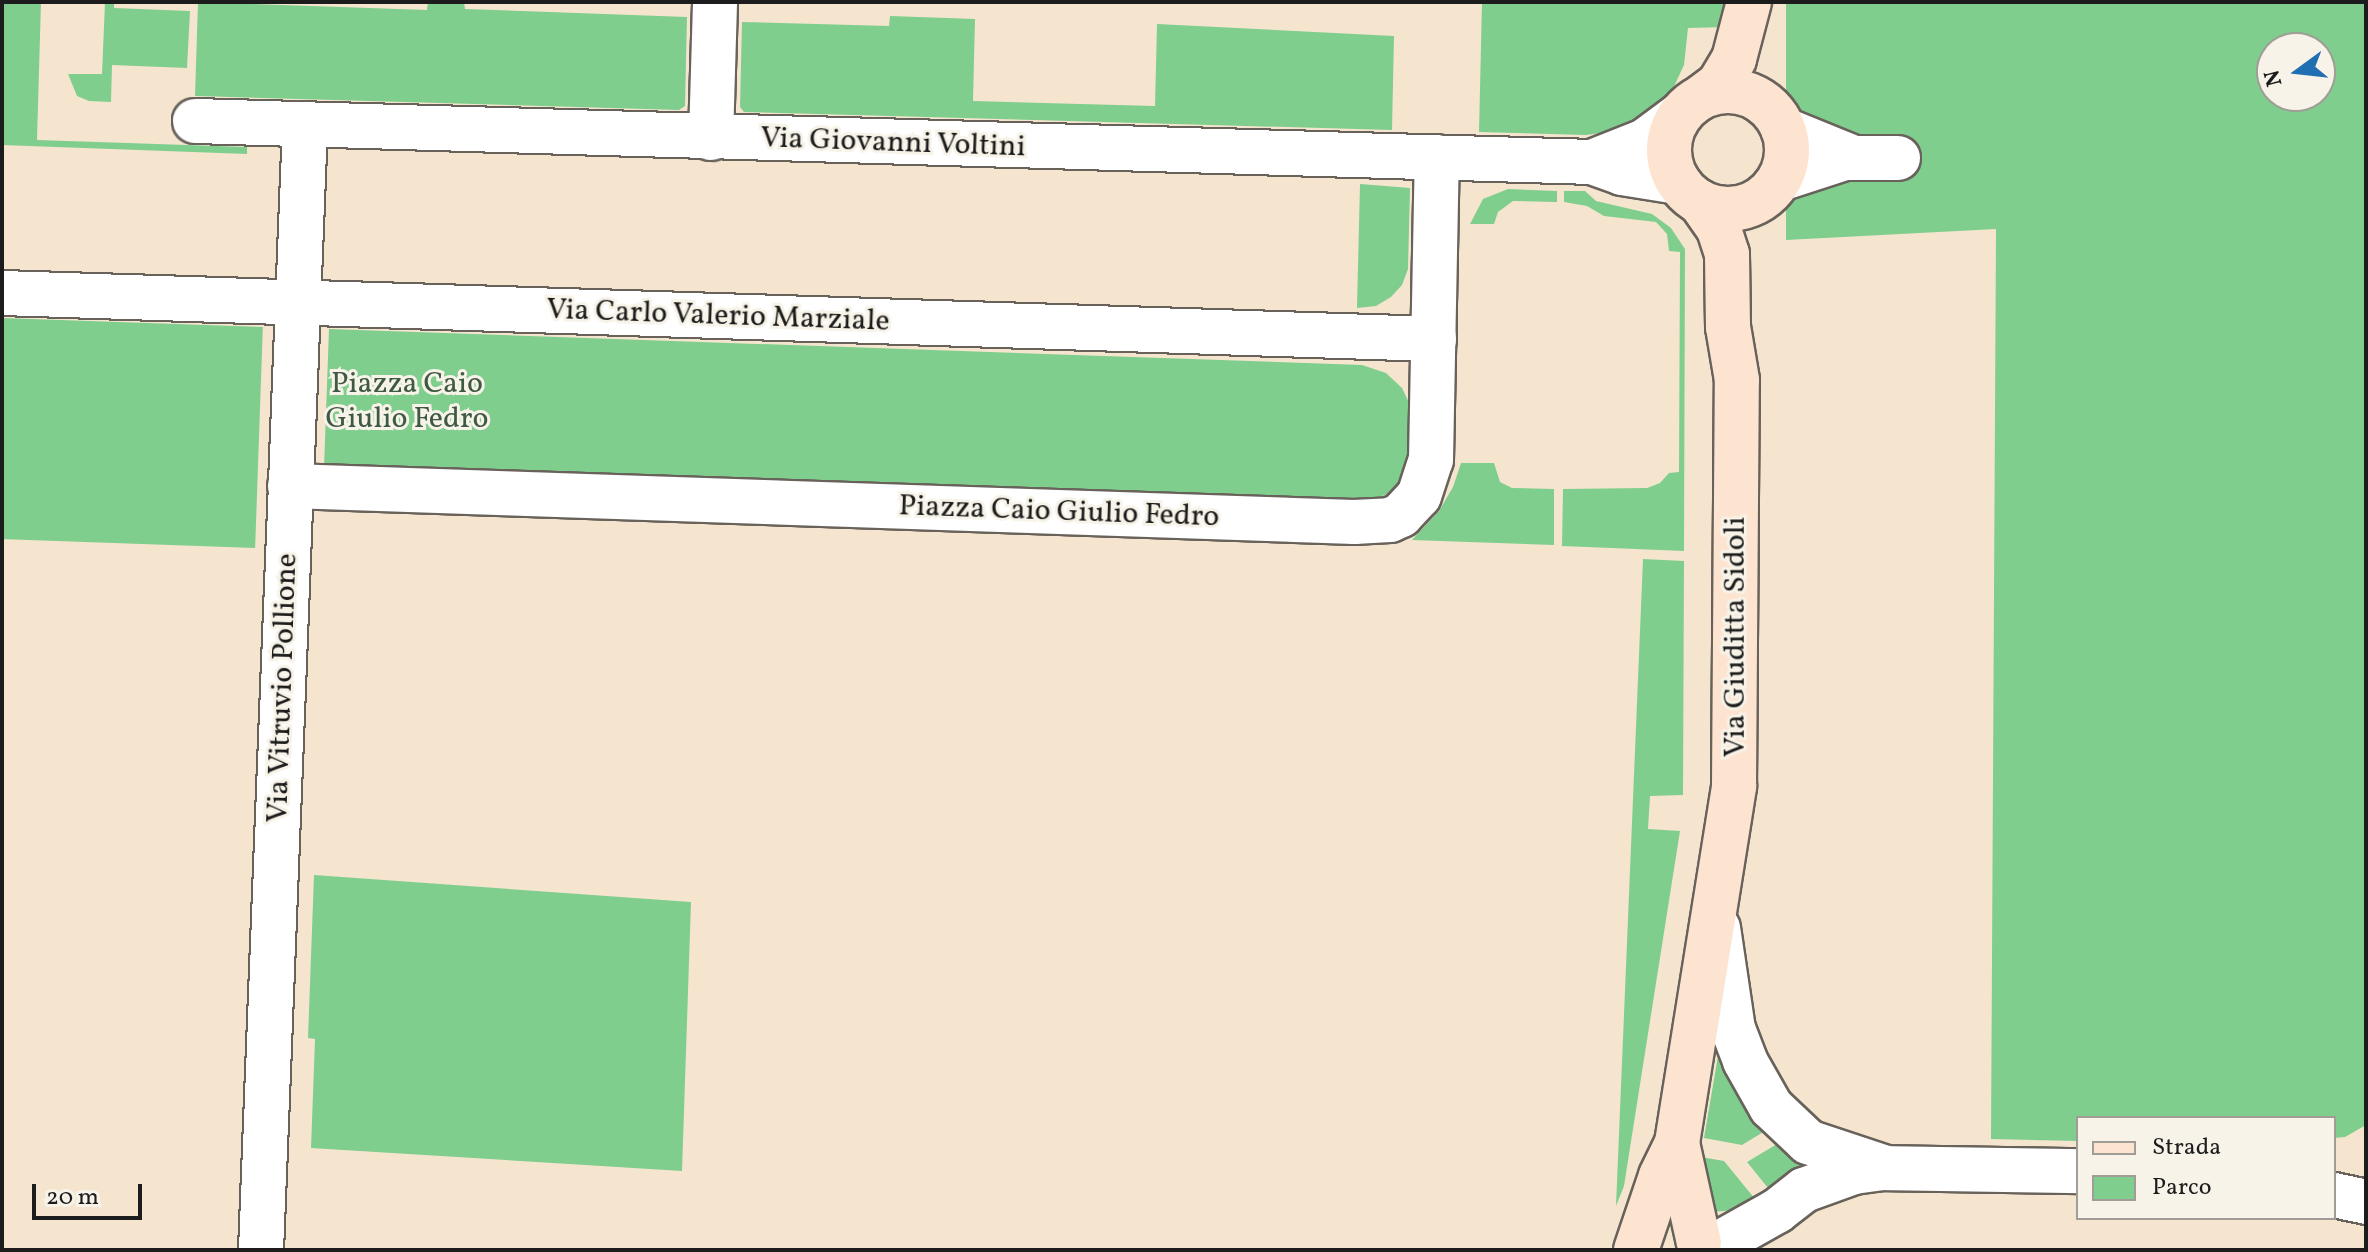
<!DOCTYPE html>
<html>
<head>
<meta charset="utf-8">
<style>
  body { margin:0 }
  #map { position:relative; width:2368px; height:1252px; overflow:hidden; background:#f5e5cf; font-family:Vollkorn,serif }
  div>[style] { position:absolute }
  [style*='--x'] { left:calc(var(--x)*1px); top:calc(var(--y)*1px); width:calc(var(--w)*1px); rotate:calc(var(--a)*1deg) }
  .green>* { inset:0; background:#7fce8e; transform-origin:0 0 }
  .roads { filter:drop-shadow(2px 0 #68625b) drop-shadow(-2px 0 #68625b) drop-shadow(0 2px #68625b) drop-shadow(0 -2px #68625b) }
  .street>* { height:44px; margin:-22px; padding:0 22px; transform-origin:22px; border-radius:22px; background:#fff }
  .secondary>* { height:44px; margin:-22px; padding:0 22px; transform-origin:22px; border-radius:22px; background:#fde4d1 }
  .secondary>.ring { margin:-22px; padding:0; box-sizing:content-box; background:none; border:44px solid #fde4d1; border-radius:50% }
  span { translate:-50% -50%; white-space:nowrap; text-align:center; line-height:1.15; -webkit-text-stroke:6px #f7f3e8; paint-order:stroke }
  .street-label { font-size:30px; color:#1c1c1c }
  .park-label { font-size:30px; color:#3f5a44 }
  .frame { position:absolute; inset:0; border:4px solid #1c1c1c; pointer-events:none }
  .legend { position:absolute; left:2076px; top:1116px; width:260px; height:104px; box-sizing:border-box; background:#f7f3e8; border:2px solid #9f9d96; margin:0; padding:10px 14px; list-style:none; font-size:24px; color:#1c1c1c }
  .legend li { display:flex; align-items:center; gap:16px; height:40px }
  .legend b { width:40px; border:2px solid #9f9d96 }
  .north { position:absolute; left:2256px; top:32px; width:80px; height:80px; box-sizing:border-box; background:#f7f3e8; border:2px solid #9f9d96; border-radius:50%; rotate:255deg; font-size:22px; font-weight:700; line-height:32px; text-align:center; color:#1c1c1c }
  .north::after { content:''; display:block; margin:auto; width:28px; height:36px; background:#1f6fb2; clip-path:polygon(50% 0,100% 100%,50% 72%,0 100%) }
  .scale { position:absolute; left:32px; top:1184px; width:110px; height:36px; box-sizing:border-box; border:4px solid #1c1c1c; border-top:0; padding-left:10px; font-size:24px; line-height:28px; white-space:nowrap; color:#1c1c1c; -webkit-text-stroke:6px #f7f3e8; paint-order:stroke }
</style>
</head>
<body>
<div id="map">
  <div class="green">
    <i style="clip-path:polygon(2px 2px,41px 2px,37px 140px,247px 147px,247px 154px,2px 145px)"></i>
    <i style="clip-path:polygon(105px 2px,114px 2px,114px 8px,190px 11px,187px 68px,112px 65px,111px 102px,89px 101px,77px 96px,68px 74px,102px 74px)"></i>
    <i style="clip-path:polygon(198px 2px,427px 10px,428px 2px,464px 2px,465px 9px,687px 17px,685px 106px,679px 110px,195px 96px)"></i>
    <i style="clip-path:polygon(1482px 2px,1730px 2px,1729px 27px,1688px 28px,1684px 65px,1670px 95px,1649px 116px,1616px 131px,1586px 135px,1479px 132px)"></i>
    <i style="clip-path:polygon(evenodd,1786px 2px,2366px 2px,2366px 1125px,2345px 1137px,2334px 1138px,2334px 1118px,2078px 1118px,2078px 1141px,1991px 1139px,1996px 229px,1786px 240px,1786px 2px,2272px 48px,2320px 48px,2320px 96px,2272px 96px,2272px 48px)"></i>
    <i style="clip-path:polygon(890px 16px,975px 19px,973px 101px,1155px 106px,1157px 24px,1394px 36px,1392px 130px,744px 112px,740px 107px,742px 22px,889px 26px)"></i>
    <i style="clip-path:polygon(1360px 184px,1410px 188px,1408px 269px,1402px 285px,1391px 297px,1376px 306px,1357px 308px)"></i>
    <i style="clip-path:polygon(1508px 189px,1557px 191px,1557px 202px,1513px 201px,1498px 212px,1494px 224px,1470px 224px,1483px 199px)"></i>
    <i style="clip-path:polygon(1564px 191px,1585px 191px,1596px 201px,1652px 214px,1671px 228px,1685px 249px,1684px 551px,1562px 546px,1563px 489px,1647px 488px,1660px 483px,1669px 473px,1679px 472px,1680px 252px,1669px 251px,1667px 234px,1656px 222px,1604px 216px,1587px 206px,1564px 202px)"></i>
    <i style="left:2px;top:318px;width:261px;height:221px;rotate:2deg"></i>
    <i style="clip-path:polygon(329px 329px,1362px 365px,1386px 373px,1402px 388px,1413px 411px,1414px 434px,1406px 473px,1390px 493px,1367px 502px,324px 468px)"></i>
    <i style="clip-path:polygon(1461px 463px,1494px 463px,1500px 482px,1512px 488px,1554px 489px,1554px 545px,1412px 540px,1439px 511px,1453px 487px)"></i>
    <i style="clip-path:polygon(1643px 559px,1684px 561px,1683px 795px,1650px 796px,1648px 829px,1680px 831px,1624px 1186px,1616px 1206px)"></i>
    <i style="clip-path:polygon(314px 875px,691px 902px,682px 1171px,311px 1148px,315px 1039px,308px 1038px)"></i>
    <i style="clip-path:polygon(1719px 1050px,1770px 1128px,1742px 1145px,1704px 1138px)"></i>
    <i style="clip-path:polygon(1782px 1141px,1816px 1161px,1787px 1174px,1768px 1188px,1747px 1162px)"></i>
    <i style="clip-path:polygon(1701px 1157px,1724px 1161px,1755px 1199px,1736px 1210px,1712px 1212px)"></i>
  </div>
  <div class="roads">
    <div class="street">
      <i style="--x:195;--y:121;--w:1398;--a:1.68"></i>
      <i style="--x:1592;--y:162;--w:32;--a:20"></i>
      <i style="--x:1622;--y:173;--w:57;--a:9.1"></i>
      <i style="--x:1783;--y:129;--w:77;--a:22.2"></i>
      <i style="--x:711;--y:138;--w:136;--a:-88.3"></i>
      <i style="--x:1592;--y:162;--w:57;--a:-21.6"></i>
      <i style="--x:1645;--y:141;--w:44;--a:-36.6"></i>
      <i style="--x:1780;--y:179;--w:68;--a:-17.9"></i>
      <i style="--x:1845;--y:158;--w:53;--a:0"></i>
      <i style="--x:2;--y:293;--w:1433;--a:1.84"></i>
      <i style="--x:290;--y:486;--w:1065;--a:1.94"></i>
      <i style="--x:1354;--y:522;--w:36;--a:-3"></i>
      <i style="--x:1390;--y:520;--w:12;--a:-24"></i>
      <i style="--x:1401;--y:515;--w:26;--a:-47"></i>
      <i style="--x:1419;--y:496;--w:38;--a:-72"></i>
      <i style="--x:1431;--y:460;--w:303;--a:-88.9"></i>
      <i style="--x:1718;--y:928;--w:102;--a:81.6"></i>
      <i style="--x:1733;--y:1029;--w:34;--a:69"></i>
      <i style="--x:1745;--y:1061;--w:53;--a:60.5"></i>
      <i style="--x:1771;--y:1107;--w:51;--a:43.4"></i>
      <i style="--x:1808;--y:1142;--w:79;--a:18.4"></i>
      <i style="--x:2334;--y:1195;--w:33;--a:12"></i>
      <i style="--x:1711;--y:1248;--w:76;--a:-29.3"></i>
      <i style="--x:1777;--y:1211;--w:34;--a:-38"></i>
      <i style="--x:1804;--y:1190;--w:53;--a:-19.8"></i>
      <i style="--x:1854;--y:1172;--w:29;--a:-8"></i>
      <i style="--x:1883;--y:1168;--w:195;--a:0.9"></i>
      <i style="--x:261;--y:1250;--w:1125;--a:-87.76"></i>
    </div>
    <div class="secondary">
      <i class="ring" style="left:1669px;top:91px;width:74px;height:74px"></i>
      <i style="--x:1703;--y:96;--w:20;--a:-37"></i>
      <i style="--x:1719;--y:84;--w:29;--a:-59"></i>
      <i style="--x:1734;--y:59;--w:59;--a:-75.3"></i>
      <i style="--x:1677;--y:1143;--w:102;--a:77.6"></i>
      <i style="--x:1636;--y:1250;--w:78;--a:-71.3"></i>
      <i style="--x:1661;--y:1176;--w:37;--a:-64"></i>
      <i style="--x:1677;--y:1143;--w:362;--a:-80.9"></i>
      <i style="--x:1734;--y:786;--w:406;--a:-89.6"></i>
      <i style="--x:1737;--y:380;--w:54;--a:-99.6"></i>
      <i style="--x:1728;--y:327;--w:73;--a:-90.8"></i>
      <i style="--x:1727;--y:254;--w:26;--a:-108"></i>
      <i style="--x:1719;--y:229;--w:33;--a:-125"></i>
    </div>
  </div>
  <div class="street-label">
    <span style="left:893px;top:143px;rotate:2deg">Via Giovanni Voltini</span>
    <span style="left:718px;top:316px;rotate:2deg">Via Carlo Valerio Marziale</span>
    <span style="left:1059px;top:512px;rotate:2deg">Piazza Caio Giulio Fedro</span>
    <span style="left:1736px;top:637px;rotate:-90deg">Via Giuditta Sidoli</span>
    <span style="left:283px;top:688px;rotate:-88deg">Via Vitruvio Pollione</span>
  </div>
  <div class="park-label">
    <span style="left:407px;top:401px">Piazza Caio<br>Giulio Fedro</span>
  </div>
  <div class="frame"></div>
  <ul class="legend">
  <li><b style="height:10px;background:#fde4d1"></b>Strada</li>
  <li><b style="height:22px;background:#7fce8e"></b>Parco</li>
  </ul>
  <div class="north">N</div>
  <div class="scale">20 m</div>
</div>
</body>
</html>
